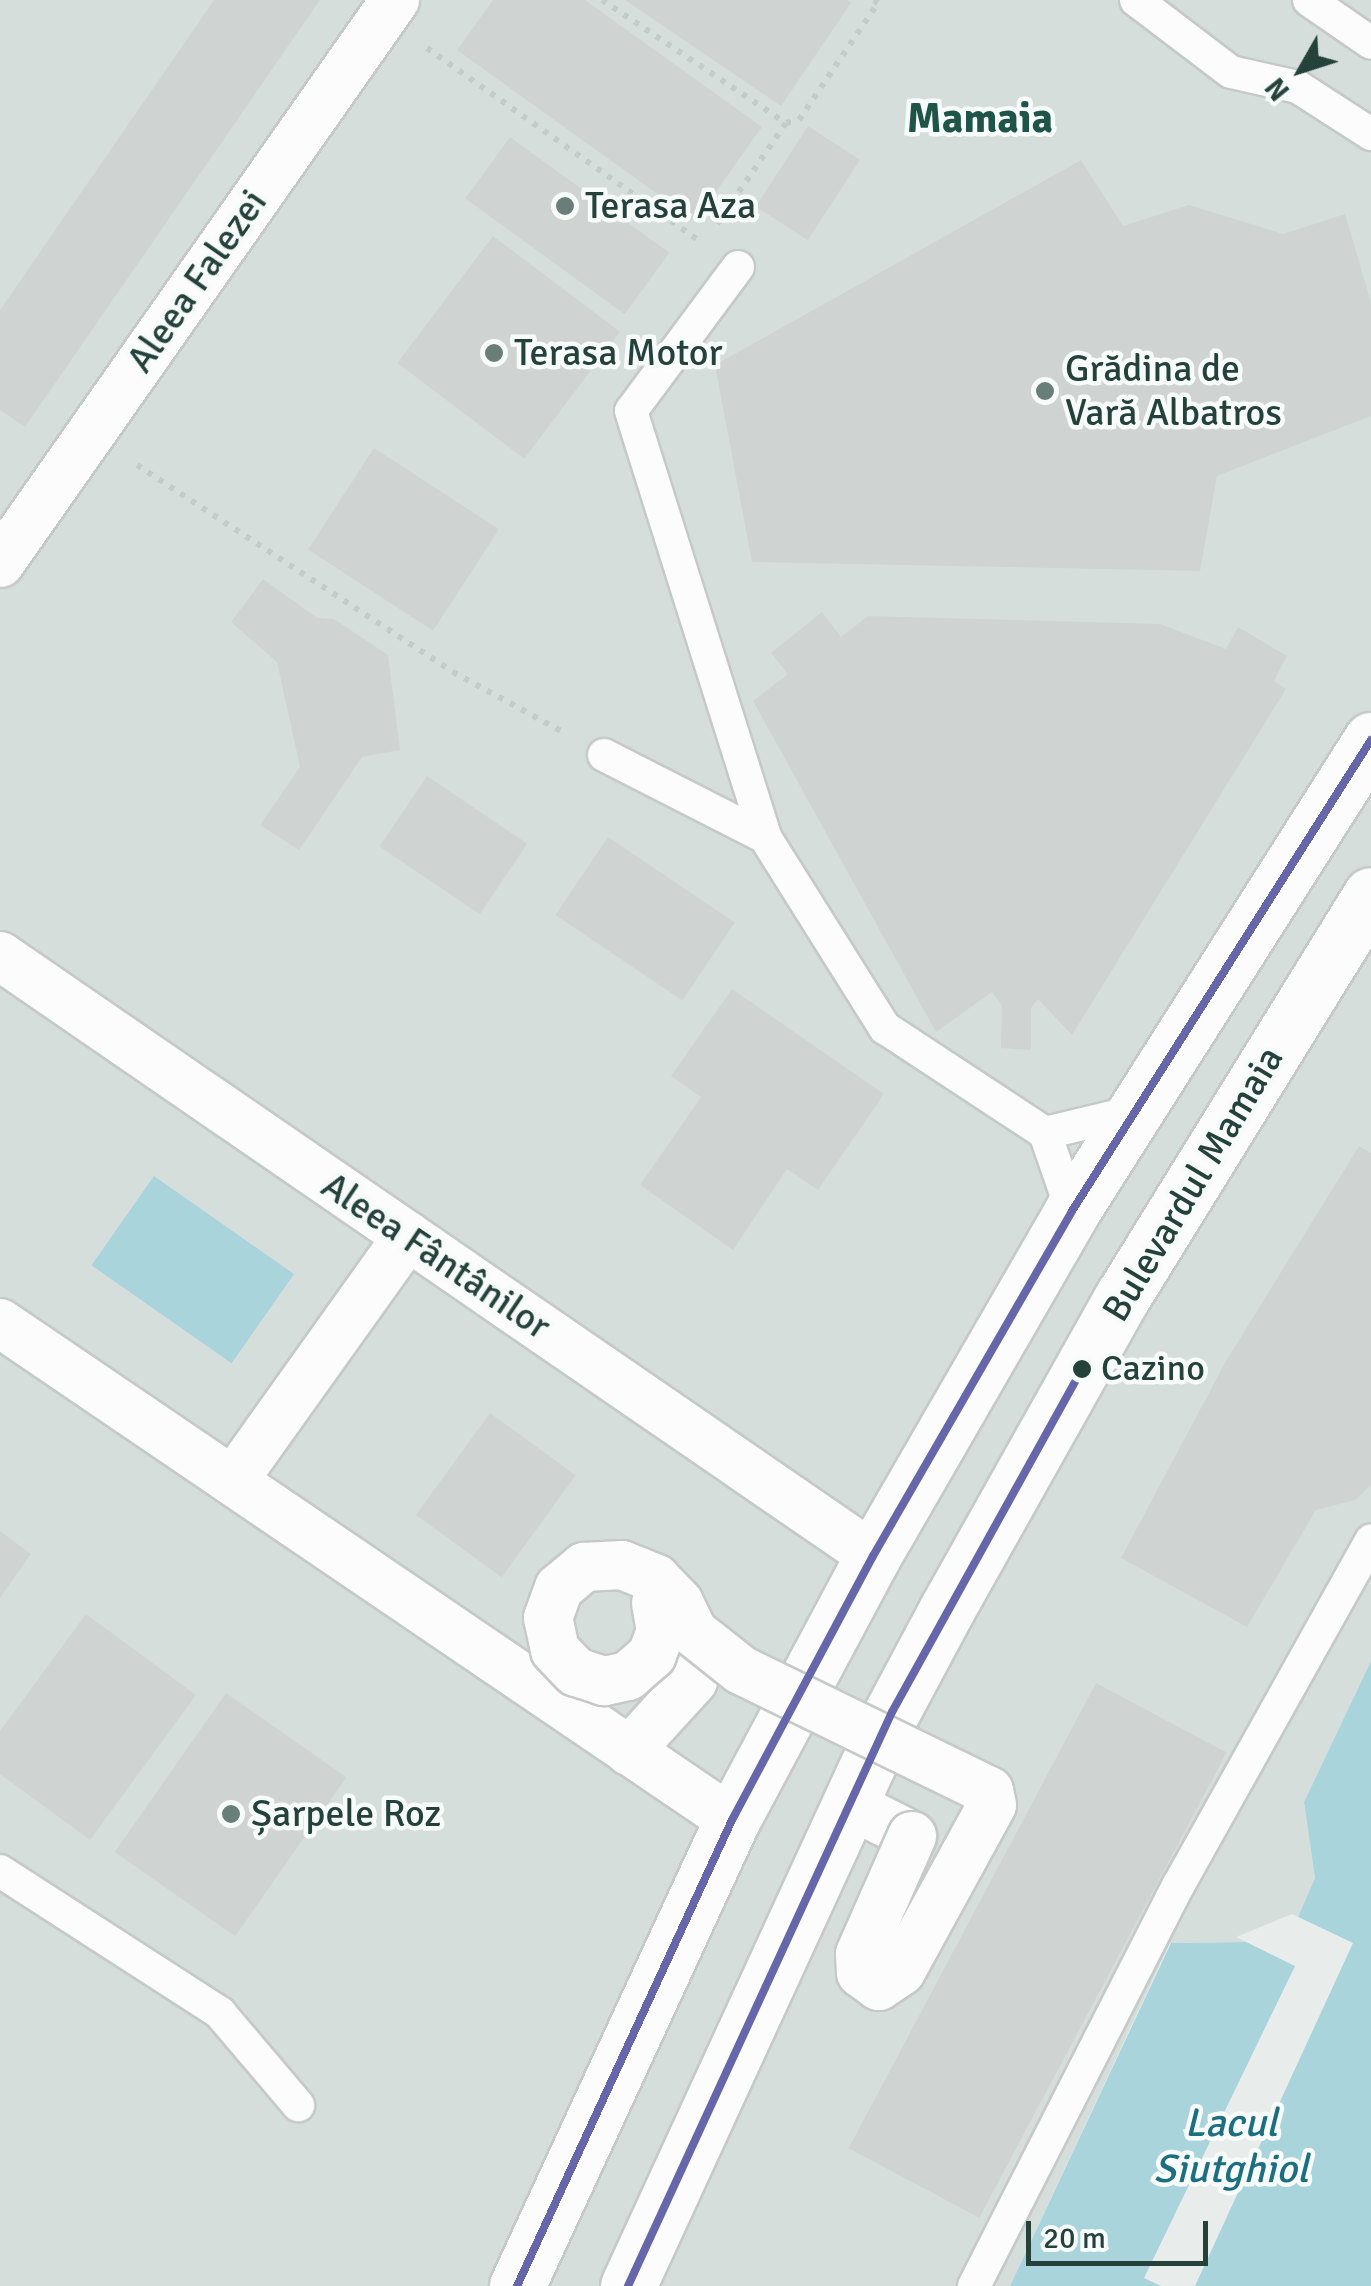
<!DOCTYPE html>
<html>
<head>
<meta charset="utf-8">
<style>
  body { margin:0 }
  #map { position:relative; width:1371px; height:2286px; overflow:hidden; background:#e8edeb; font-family:Signika,sans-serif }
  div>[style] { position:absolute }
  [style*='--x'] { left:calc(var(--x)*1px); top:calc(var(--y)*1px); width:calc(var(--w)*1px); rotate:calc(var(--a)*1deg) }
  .built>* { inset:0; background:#d6dedb }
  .water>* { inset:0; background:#a9d4db; transform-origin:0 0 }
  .pier>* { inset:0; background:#e8edeb }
  .building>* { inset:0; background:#cfd4d2; transform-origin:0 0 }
  .path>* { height:6px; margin-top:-3px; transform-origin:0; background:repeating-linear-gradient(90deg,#c3ccca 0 5px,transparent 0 13px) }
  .roads { filter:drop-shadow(2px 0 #c5cac8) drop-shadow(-2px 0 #c5cac8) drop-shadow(0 2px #c5cac8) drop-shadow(0 -2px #c5cac8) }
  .service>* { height:32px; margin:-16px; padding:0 16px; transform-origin:16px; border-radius:16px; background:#fcfcfc }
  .pedestrian>* { height:48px; margin:-24px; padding:0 24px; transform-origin:24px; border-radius:24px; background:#fcfcfc }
  .secondary>* { height:55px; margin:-27.5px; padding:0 27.5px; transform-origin:27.5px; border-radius:27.5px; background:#fcfcfc }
  .bridges { filter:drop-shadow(2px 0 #c5cac8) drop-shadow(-2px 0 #c5cac8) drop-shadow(0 2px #c5cac8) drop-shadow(0 -2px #c5cac8) }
  .pedestrian-bridge>* { height:48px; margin:-24px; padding:0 24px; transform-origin:24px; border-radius:24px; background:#fcfcfc }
  .bus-1>* { height:8px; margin:-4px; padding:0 4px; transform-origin:4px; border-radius:4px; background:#6667ab }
  .dots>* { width:28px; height:28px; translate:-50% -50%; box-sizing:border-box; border:5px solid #f7fbf9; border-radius:50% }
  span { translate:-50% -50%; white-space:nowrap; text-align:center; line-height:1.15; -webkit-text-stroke:9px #f7fbf9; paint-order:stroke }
  .bus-label { font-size:36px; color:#24423a }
  .left { translate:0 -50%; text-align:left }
  .poi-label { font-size:38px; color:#24423a }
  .street-label { font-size:38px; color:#24423a }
  .water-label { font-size:40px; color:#1c6f80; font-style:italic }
  .quarter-label { font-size:42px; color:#1f5548; font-weight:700 }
  .north { position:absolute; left:1251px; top:20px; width:100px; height:100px; -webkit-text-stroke:8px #f7fbf9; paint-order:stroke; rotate:231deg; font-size:28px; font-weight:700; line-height:40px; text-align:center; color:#24423a }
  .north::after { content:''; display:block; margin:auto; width:35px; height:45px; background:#24423a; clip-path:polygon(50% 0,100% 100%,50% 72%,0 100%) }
  .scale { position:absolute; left:1026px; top:2221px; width:182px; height:45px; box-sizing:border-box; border:5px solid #24423a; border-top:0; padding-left:12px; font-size:30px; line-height:35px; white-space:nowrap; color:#24423a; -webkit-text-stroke:8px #f7fbf9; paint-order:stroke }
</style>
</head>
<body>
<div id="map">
  <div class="built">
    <i style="clip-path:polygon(0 0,1371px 0,1371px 1661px,1304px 1802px,1315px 1878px,1298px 1917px,1247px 1942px,1170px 1943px,1010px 2286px,0 2286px)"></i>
  </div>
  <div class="water">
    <i style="left:154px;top:1176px;width:171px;height:109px;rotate:35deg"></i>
    <i style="clip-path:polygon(1371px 1661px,1371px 2286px,1010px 2286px,1171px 1943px,1247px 1942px,1298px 1917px,1315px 1878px,1304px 1802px)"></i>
  </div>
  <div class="pier">
    <i style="clip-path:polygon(1292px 1914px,1353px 1943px,1195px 2286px,1161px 2286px,1144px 2278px,1295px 1966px,1236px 1937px)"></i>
  </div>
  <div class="building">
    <i style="clip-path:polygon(214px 0,320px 0,25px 427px,0 410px,0 310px)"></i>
    <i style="clip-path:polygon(493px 0,585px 0,762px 127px,695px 221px,457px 50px)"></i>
    <i style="clip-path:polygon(625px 0,847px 0,851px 3px,781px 106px)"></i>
    <i style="left:808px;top:126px;width:62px;height:96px;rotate:33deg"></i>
    <i style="left:510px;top:137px;width:197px;height:76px;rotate:36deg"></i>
    <i style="clip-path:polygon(1081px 160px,1123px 226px,1189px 205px,1283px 234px,1345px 214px,1371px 302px,1371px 416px,1217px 476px,1200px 571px,752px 562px,715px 365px)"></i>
    <i style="left:493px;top:236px;width:159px;height:159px;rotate:37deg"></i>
    <i style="left:374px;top:448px;width:149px;height:121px;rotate:33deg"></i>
    <i style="clip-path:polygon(263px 579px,317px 618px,334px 619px,388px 655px,400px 750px,362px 757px,299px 850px,260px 825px,300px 767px,277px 662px,231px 622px)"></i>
    <i style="clip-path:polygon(822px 612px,841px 637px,868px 616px,1160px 624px,1226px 649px,1238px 627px,1287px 656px,1274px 681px,1286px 689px,1072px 1035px,1038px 999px,1031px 1008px,1031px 1050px,1001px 1048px,1002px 1006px,992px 992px,936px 1032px,753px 701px,788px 674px,771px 653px)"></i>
    <i style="left:427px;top:776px;width:121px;height:85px;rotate:34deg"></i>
    <i style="left:608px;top:837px;width:153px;height:94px;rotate:34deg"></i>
    <i style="clip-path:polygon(732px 989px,884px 1094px,818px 1190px,787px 1169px,733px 1250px,640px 1185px,701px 1097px,671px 1076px)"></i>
    <i style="clip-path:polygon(1359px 1146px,1371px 1153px,1371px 1485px,1355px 1500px,1316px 1510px,1247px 1627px,1121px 1558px,1226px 1361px)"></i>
    <i style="left:490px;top:1413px;width:106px;height:126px;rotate:36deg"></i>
    <i style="clip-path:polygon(0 1531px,31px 1554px,0 1598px)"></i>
    <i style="clip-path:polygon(86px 1614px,196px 1695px,90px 1840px,0 1774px,0 1731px)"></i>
    <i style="left:1096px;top:1683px;width:148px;height:527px;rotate:28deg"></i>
    <i style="left:226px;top:1693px;width:147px;height:194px;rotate:35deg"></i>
  </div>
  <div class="path">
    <i style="--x:602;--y:0;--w:221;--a:33.8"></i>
    <i style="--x:427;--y:48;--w:332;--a:35.3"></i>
    <i style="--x:717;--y:224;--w:122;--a:-55.7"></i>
    <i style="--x:786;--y:123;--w:13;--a:-13"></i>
    <i style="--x:799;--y:120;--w:141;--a:-56"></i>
    <i style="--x:878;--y:3;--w:5;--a:-143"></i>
    <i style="--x:137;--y:465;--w:378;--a:33.2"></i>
    <i style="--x:453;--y:672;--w:125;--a:28.6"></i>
  </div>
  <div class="roads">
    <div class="service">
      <i style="--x:1136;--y:0;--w:119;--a:37.2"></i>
      <i style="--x:1231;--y:72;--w:69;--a:12.6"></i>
      <i style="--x:1298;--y:87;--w:87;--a:32.8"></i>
      <i style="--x:1309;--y:0;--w:75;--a:34.7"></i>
      <i style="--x:738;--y:267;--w:179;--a:126.6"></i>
      <i style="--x:631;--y:411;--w:447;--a:72.5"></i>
      <i style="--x:765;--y:837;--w:226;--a:57.9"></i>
      <i style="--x:885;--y:1028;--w:191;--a:33.3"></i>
      <i style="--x:1045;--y:1133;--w:83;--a:70.9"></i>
      <i style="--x:604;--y:755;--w:181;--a:27"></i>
      <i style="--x:1045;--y:1133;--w:90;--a:-13.4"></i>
      <i style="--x:0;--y:1871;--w:262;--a:32.8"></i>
      <i style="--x:220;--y:2013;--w:121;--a:49.7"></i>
      <i style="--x:974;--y:2286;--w:449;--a:-63"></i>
      <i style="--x:1178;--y:1886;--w:396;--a:-60.8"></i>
    </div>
    <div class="pedestrian">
      <i style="--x:0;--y:563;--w:688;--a:-54.95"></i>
      <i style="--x:0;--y:956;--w:1059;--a:34.5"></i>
      <i style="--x:0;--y:1323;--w:885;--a:34.18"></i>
      <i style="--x:233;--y:1481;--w:301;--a:-54.5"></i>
      <i style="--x:629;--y:1751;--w:95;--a:-47.6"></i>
      <i style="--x:693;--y:1681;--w:40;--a:-102"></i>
      <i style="--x:685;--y:1642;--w:46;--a:-117.1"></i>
      <i style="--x:849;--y:1804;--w:71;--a:26.9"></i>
    </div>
    <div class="secondary">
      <i style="--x:517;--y:2286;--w:513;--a:-65.23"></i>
      <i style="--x:732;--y:1820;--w:299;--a:-61.9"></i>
      <i style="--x:873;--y:1556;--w:398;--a:-60"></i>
      <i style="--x:1072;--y:1211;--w:558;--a:-57.59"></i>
      <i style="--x:628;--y:2286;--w:632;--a:-65.3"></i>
      <i style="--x:892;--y:1712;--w:117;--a:-61.9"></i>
      <i style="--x:947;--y:1609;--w:359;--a:-60.7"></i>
      <i style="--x:1123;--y:1296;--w:471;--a:-58.3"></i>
    </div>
  </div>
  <div class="bridges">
    <div class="pedestrian-bridge">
      <i style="--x:656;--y:1603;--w:28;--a:80"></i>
      <i style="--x:661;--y:1631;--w:26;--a:111"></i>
      <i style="--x:652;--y:1655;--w:32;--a:139"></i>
      <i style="--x:628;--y:1676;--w:25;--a:168"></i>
      <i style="--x:604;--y:1681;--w:29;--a:-162"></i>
      <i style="--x:576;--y:1672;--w:30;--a:-134"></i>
      <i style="--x:555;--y:1650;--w:33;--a:-102"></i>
      <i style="--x:548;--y:1618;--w:32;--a:-70"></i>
      <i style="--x:559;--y:1588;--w:33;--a:-40"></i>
      <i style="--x:584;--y:1567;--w:38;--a:-3"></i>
      <i style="--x:622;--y:1565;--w:37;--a:22"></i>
      <i style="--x:656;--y:1579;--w:33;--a:46"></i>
      <i style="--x:679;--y:1603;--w:32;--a:64"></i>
      <i style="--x:693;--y:1632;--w:61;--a:38.4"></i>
      <i style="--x:741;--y:1670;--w:276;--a:26"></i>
      <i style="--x:989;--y:1791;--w:14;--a:78"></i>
      <i style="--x:992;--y:1805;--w:189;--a:118.7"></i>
      <i style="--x:901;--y:1971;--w:27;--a:146"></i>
      <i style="--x:879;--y:1986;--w:22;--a:-144"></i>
      <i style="--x:861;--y:1973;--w:19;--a:-93"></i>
      <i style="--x:860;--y:1954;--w:129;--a:-66.2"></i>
    </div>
  </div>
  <div class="bus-1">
    <i style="--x:517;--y:2286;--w:513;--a:-65.23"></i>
    <i style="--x:732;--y:1820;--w:299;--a:-61.9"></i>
    <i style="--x:873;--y:1556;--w:398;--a:-60"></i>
    <i style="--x:1072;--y:1211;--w:558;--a:-57.59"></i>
    <i style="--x:628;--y:2286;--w:632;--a:-65.3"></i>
    <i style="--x:892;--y:1712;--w:392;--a:-61"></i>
  </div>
  <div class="dots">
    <i style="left:565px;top:206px;background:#697e78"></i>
    <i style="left:494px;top:353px;background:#697e78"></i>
    <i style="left:1045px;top:391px;background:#697e78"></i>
    <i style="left:1082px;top:1369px;background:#24423a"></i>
    <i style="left:231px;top:1814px;background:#697e78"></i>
  </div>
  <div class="bus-label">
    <span class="left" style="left:1101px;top:1369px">Cazino</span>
  </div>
  <div class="poi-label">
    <span class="left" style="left:585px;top:206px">Terasa Aza</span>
    <span class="left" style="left:514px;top:353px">Terasa Motor</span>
    <span class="left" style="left:1065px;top:391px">Grădina de<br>Vară Albatros</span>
    <span class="left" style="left:251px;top:1814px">Șarpele Roz</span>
  </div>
  <div class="street-label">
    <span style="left:197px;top:281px;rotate:-55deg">Aleea Falezei</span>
    <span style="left:1193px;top:1184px;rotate:-59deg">Bulevardul Mamaia</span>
    <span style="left:436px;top:1256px;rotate:34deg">Aleea Fântânilor</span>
  </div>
  <div class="water-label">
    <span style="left:1231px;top:2146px">Lacul<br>Siutghiol</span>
  </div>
  <div class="quarter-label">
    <span style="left:980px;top:119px">Mamaia</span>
  </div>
  <div class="north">N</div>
  <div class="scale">20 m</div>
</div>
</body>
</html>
